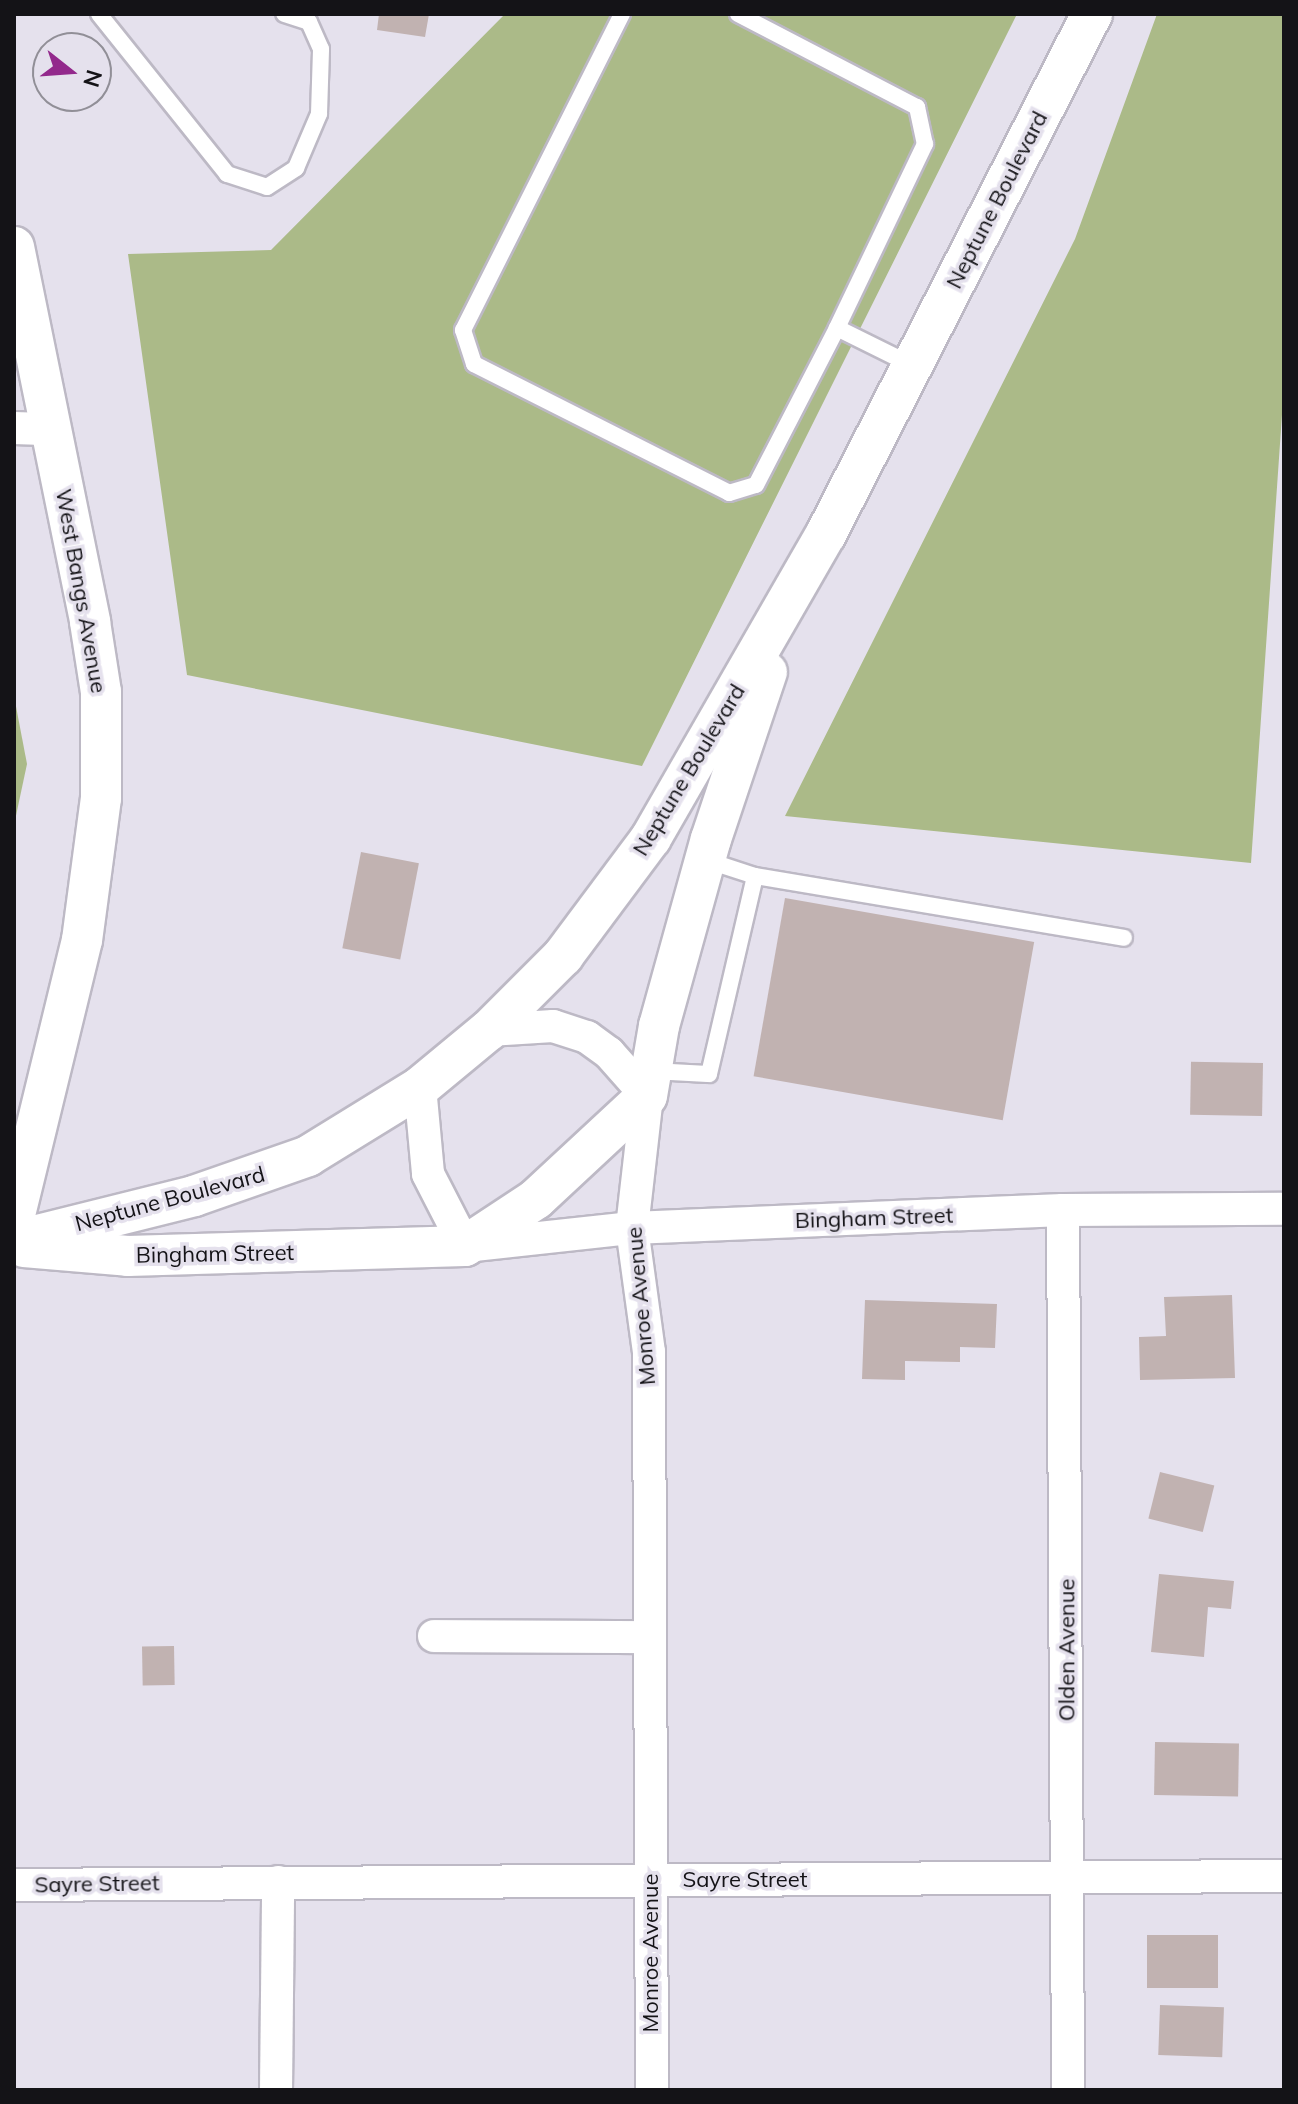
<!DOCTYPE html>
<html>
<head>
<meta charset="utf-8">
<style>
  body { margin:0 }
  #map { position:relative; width:1298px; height:2104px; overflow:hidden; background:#e5e1ed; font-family:Mulish,sans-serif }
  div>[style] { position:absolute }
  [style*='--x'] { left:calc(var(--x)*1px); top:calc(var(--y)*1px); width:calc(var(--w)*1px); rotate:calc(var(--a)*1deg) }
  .forest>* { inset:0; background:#abba88 }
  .building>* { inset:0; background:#c1b2b1; transform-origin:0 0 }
  .roads { filter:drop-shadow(2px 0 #bdb9c5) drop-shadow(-2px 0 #bdb9c5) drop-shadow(0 2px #bdb9c5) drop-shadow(0 -2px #bdb9c5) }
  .service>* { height:16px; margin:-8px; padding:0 8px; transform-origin:8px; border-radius:8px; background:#fff }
  .minor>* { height:32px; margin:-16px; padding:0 16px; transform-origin:16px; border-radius:16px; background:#fff }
  .tertiary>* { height:40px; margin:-20px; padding:0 20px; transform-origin:20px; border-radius:20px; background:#fff }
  span { translate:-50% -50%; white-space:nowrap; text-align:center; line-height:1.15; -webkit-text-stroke:7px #e5e1ed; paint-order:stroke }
  .street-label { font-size:22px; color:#141317 }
  .frame { position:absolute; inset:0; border:16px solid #141317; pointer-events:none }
  .north { position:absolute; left:32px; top:32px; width:80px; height:80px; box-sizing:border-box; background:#e5e1ed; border:2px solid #918f97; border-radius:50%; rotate:107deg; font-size:22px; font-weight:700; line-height:32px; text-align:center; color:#141317 }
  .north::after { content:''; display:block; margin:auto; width:28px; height:36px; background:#93298c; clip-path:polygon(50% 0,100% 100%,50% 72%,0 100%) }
</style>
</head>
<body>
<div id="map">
  <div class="forest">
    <i style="clip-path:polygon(505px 14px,1017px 14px,642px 766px,187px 675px,128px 254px,271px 250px)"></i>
    <i style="clip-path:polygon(1157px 14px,1284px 14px,1284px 386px,1251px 863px,785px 816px,1075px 239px)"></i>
    <i style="clip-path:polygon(14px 696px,27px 764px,14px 825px)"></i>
  </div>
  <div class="building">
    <i style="clip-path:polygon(379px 14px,429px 14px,425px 37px,377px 30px)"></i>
    <i style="left:361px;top:852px;width:59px;height:98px;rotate:11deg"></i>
    <i style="left:785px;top:898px;width:253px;height:181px;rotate:10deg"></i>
    <i style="left:1263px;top:1063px;width:53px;height:72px;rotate:91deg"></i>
    <i style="clip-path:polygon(1232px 1295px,1235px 1378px,1140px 1380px,1139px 1337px,1166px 1336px,1164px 1297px)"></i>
    <i style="clip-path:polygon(865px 1300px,997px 1304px,995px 1348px,960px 1347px,960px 1362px,905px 1361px,905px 1380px,862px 1379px)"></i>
    <i style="left:1160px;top:1472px;width:56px;height:48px;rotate:14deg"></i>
    <i style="clip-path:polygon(1159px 1574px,1234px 1581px,1231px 1609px,1208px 1607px,1204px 1657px,1151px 1652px)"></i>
    <i style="left:174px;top:1646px;width:39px;height:32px;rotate:89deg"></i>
    <i style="left:1155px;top:1742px;width:84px;height:53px;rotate:1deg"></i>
    <i style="left:1218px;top:1935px;width:53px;height:71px;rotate:90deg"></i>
    <i style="left:1160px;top:2005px;width:64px;height:50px;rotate:2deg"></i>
  </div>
  <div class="roads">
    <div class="service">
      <i style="--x:99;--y:14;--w:205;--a:51.3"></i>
      <i style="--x:227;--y:174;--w:42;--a:18"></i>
      <i style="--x:267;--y:187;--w:35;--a:-33"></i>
      <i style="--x:296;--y:168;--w:59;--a:-66.9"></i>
      <i style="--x:319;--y:114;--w:65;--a:-88.2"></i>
      <i style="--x:321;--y:49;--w:30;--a:-114"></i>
      <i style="--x:309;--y:22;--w:26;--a:-162"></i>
      <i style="--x:622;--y:14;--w:354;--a:116.7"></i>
      <i style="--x:463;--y:330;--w:36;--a:72"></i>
      <i style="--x:474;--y:364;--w:286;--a:26.8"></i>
      <i style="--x:729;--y:493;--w:28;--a:-17"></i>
      <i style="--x:756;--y:485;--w:177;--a:-62.7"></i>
      <i style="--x:837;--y:328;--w:84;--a:26.3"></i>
      <i style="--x:738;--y:14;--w:202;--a:27.5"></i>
      <i style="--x:917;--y:107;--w:38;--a:78"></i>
      <i style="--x:925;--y:144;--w:204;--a:115.6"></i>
      <i style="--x:755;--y:876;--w:374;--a:9.5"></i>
      <i style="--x:651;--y:1071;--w:58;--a:3"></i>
      <i style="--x:709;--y:1074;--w:203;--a:-76.9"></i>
      <i style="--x:755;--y:876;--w:52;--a:-161.9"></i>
    </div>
    <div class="minor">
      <i style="--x:14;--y:428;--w:37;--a:2"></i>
      <i style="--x:489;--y:1030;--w:64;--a:-3.6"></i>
      <i style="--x:553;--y:1026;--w:36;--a:18"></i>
      <i style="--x:587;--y:1037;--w:27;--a:36"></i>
      <i style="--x:609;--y:1053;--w:57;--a:48.5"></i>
      <i style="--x:647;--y:1096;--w:133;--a:96.5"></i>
      <i style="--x:632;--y:1228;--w:125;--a:82.2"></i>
      <i style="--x:649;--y:1352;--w:738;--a:89.77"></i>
      <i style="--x:420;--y:1087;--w:87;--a:84.7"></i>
      <i style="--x:428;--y:1174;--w:81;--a:62.8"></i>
      <i style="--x:465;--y:1246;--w:168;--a:-6.2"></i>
      <i style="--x:632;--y:1228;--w:431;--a:-2.4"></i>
      <i style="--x:1063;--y:1210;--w:221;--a:-0.3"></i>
      <i style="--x:1063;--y:1210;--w:880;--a:89.67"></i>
      <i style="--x:434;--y:1636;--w:215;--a:0.3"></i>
      <i style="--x:14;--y:1885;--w:1270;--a:-0.41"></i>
      <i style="--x:276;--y:2090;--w:208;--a:-89.4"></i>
    </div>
    <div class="tertiary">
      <i style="--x:14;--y:247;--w:383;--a:78.5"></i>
      <i style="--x:90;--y:622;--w:71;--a:81.1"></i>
      <i style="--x:101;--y:692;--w:106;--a:90"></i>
      <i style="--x:101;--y:798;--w:143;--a:97.6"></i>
      <i style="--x:82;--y:940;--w:286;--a:103.7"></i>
      <i style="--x:14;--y:1241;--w:186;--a:-14"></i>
      <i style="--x:194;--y:1196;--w:121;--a:-19.3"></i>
      <i style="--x:308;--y:1156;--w:132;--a:-31.6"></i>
      <i style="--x:420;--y:1087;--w:89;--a:-39.6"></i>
      <i style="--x:489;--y:1030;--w:105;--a:-45"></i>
      <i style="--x:563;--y:956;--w:147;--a:-53.3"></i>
      <i style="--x:651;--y:838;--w:351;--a:-60.1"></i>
      <i style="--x:826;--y:534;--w:584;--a:-62.91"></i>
      <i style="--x:24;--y:1247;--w:104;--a:4.9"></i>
      <i style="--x:128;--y:1256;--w:337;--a:-1.7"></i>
      <i style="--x:465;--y:1246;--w:85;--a:-33.5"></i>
      <i style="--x:536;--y:1199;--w:151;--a:-42.9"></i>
      <i style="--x:647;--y:1096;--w:71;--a:-80.3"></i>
      <i style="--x:659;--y:1026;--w:194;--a:-74.5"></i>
      <i style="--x:711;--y:839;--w:176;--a:-71.5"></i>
    </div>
  </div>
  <div class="street-label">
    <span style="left:997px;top:200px;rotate:-63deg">Neptune Boulevard</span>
    <span style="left:81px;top:591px;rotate:80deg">West Bangs Avenue</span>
    <span style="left:689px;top:770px;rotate:-59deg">Neptune Boulevard</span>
    <span style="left:170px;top:1199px;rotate:-15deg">Neptune Boulevard</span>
    <span style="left:874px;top:1218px;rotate:-2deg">Bingham Street</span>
    <span style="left:215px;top:1254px;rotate:-1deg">Bingham Street</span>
    <span style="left:641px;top:1306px;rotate:-95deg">Monroe Avenue</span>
    <span style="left:1067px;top:1650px;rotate:-90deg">Olden Avenue</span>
    <span style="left:745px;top:1880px">Sayre Street</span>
    <span style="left:97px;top:1884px;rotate:-1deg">Sayre Street</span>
    <span style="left:651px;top:1953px;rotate:-90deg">Monroe Avenue</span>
  </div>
  <div class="frame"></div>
  <div class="north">N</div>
</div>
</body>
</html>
